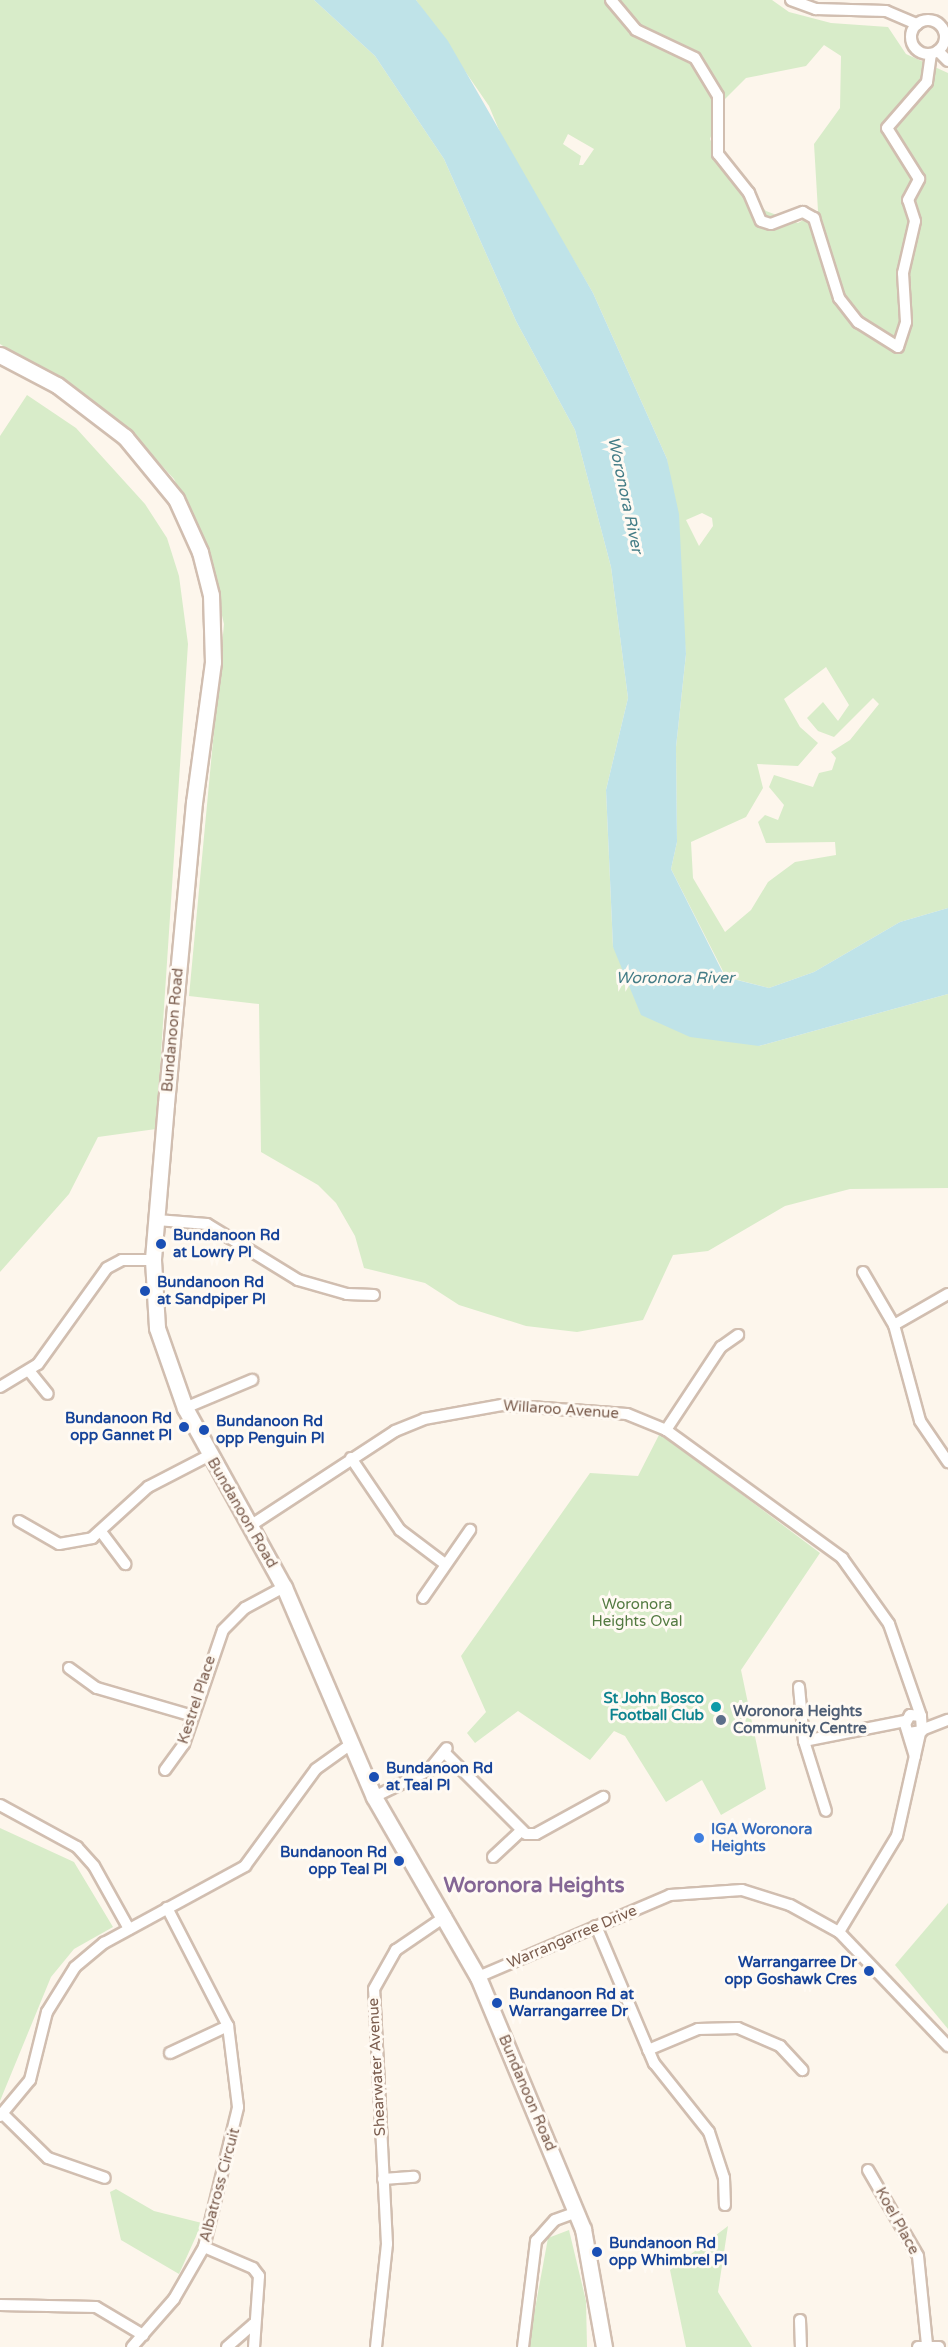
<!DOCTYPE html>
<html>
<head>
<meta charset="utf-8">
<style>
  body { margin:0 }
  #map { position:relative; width:948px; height:2347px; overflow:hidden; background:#fdf6ec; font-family:"Varela Round",sans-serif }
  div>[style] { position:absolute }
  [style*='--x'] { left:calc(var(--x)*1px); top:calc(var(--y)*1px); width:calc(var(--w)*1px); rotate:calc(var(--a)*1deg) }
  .green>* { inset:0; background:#d8ecc9 }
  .water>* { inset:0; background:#bfe3e8 }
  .roads { filter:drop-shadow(2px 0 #d1beb0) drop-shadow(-2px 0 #d1beb0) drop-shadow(0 2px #d1beb0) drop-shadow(0 -2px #d1beb0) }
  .street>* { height:10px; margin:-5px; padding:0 5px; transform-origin:5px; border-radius:5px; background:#fff }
  .street>.ring { margin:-5px; padding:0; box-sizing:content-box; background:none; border:10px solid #fff; border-radius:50% }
  .secondary>* { height:15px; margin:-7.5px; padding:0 7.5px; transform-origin:7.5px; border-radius:7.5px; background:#fff }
  .dots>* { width:16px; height:16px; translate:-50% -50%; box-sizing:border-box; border:3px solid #fffaf3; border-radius:50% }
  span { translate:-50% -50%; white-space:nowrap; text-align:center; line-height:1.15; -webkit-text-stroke:6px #fffaf3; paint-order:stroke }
  .street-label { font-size:15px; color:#7a5c4d }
  .transit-label { font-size:15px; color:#164399; font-weight:700 }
  .left { translate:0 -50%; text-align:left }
  .right { translate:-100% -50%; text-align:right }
  .park-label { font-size:15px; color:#537a41 }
  .culture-label { font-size:15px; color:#0d838f; font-weight:700 }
  .service-label { font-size:15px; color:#4e5e75; font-weight:700 }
  .shop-label { font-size:15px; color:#366cbe; font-weight:700 }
  .water-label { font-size:16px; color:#437c86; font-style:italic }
  .district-label { font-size:21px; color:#846695; font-weight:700 }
</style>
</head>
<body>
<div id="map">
  <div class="green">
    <i style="clip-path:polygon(0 0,314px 0,375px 56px,444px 159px,516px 321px,575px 430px,611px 567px,628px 698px,606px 790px,613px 947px,759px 1046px,948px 994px,948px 1188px,850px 1189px,785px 1206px,708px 1251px,673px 1255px,643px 1320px,577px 1332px,526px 1326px,459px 1305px,425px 1283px,364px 1268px,355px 1236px,336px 1203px,318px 1185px,261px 1152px,259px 1004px,189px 996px,224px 624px,206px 548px,174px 479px,128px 429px,0 344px)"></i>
    <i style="clip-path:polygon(evenodd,416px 0,772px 0,789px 12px,831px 23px,888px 27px,906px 54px,948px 73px,948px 908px,900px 922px,814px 972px,769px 988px,726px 977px,671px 869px,677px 842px,676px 747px,686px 654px,667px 459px,593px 293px,504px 142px,489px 106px,416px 0,824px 45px,841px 56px,840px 108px,814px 144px,818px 211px,798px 223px,766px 211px,723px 167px,710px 139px,724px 100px,746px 78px,806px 66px,824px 45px,416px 0,568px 134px,594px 149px,583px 165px,579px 165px,581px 156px,563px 144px,568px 134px,416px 0,702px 513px,712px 518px,713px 526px,699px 546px,686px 520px,702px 513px,416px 0,826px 667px,849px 705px,838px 721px,823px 702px,807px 718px,818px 731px,834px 737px,873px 698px,879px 704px,850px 740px,831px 752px,836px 758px,832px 770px,819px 773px,813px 787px,774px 775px,769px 787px,784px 805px,778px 820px,765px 815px,758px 822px,766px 843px,835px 842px,836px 855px,795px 862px,768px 882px,751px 910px,725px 932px,693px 878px,691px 842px,746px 817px,763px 788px,757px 764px,798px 766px,818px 743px,800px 727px,784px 699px,826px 667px)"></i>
    <i style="clip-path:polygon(27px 395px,76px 428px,145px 504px,167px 538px,179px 576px,188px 644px,156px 1129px,98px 1137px,69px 1194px,0 1272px,0 436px)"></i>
    <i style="clip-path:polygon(660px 1433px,820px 1553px,741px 1670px,766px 1789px,721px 1815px,702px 1780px,666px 1802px,625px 1736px,614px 1731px,590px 1760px,518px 1711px,475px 1743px,467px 1733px,486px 1712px,461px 1656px,590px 1473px,638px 1476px)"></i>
    <i style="clip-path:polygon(0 1828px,74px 1862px,113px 1927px,74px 1949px,51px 1977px,0 2101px)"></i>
    <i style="clip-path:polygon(948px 1903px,948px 2029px,895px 1965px)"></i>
    <i style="clip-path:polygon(116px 2189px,154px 2211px,202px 2223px,179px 2274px,121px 2240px,110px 2192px)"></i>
    <i style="clip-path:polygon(728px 2226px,718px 2292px,752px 2347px,686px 2347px,670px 2270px)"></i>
    <i style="clip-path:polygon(569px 2230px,586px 2301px,587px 2347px,528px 2347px,548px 2238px)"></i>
  </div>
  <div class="water">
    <i style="clip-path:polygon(314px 0,416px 0,448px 41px,593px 293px,667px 459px,679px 514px,686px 654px,676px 747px,677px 842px,671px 869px,725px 977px,769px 988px,814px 972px,900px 922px,948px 908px,948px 994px,759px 1046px,690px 1037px,641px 1015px,613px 947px,606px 790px,628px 698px,611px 567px,575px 430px,516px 321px,444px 159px,375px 56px)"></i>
  </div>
  <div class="roads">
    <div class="street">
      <i style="--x:611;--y:0;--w:39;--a:50"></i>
      <i style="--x:636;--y:30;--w:65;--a:25.4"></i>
      <i style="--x:695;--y:58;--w:44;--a:58.8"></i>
      <i style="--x:718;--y:96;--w:58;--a:90"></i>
      <i style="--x:718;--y:154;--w:50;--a:51.5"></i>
      <i style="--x:749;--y:193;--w:30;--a:67"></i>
      <i style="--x:761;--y:221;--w:10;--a:17"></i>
      <i style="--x:771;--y:224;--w:34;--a:-21"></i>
      <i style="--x:803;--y:212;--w:13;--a:29"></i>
      <i style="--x:814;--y:218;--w:84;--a:72.6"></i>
      <i style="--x:839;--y:298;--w:31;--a:52"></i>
      <i style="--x:858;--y:322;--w:47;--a:32"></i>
      <i style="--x:898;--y:347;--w:26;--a:-72"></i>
      <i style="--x:906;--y:322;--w:49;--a:-93.5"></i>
      <i style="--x:903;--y:273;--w:53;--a:-77"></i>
      <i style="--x:915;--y:221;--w:22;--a:-108"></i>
      <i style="--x:908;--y:200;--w:24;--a:-62"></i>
      <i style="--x:919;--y:179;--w:60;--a:-122.1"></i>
      <i style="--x:887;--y:128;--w:61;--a:-49"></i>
      <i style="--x:927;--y:82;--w:28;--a:-82"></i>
      <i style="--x:791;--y:0;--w:27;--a:20"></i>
      <i style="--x:816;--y:9;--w:70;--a:1.6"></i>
      <i style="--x:886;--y:11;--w:34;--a:23"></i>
      <i class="ring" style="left:911px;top:20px;width:24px;height:24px"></i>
      <i style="--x:938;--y:51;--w:14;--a:45"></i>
      <i style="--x:157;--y:1220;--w:50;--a:4.6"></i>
      <i style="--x:207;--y:1224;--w:107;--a:31.6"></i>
      <i style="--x:298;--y:1280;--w:51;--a:15.9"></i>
      <i style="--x:347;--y:1294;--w:27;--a:2"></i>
      <i style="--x:863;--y:1272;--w:61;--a:59.7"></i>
      <i style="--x:894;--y:1325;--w:99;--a:74.8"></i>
      <i style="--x:920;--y:1421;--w:50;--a:55.7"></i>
      <i style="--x:894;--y:1325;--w:62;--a:-29.9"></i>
      <i style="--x:30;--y:1372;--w:28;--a:51"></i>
      <i style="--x:0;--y:1387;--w:44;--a:-31.2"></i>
      <i style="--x:38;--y:1364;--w:118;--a:-54.3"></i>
      <i style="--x:107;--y:1268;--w:17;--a:-28"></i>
      <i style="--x:122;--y:1260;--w:31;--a:0"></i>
      <i style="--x:185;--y:1408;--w:73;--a:-22.7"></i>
      <i style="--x:666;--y:1430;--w:100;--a:-56.5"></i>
      <i style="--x:721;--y:1347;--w:21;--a:-35"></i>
      <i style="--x:351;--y:1458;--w:87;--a:55.8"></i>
      <i style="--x:400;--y:1530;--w:56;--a:37.1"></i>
      <i style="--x:19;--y:1521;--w:46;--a:29.9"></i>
      <i style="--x:59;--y:1544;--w:34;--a:-10"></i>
      <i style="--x:92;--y:1538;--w:76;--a:-42.3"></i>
      <i style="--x:148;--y:1487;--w:68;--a:-27.3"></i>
      <i style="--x:250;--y:1526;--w:173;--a:-33.2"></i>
      <i style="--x:395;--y:1431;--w:31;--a:-22"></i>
      <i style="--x:424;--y:1419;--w:79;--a:-10.2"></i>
      <i style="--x:502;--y:1405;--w:125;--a:4.1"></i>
      <i style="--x:627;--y:1414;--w:42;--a:22.3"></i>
      <i style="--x:666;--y:1430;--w:218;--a:36"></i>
      <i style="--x:842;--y:1558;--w:81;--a:54.5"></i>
      <i style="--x:889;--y:1624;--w:97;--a:70.8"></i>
      <i style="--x:102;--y:1533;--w:39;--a:53"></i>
      <i style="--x:423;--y:1598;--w:83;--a:-55.3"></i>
      <i style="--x:69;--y:1668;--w:34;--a:36"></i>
      <i style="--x:97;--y:1688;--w:100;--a:16.3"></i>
      <i style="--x:799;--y:1687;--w:54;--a:84.7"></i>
      <i style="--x:804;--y:1741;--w:73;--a:72.6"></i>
      <i style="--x:924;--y:1729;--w:26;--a:-21"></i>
      <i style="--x:909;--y:1733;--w:13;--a:-9"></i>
      <i style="--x:922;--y:1731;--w:15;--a:-94"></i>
      <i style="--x:921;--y:1716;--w:11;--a:-175"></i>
      <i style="--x:910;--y:1715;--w:10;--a:119"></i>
      <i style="--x:905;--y:1724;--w:34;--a:73"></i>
      <i style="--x:804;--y:1741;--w:103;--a:-11.2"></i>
      <i style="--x:444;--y:1752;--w:116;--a:45"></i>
      <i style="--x:526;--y:1834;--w:10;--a:0"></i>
      <i style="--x:536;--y:1834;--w:77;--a:-28.9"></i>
      <i style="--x:165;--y:1770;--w:32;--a:-54"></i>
      <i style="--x:184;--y:1744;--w:120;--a:-71.1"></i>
      <i style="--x:223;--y:1630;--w:31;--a:-45"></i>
      <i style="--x:245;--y:1608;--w:44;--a:-28.3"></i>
      <i style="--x:374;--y:1797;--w:61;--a:-26.1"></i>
      <i style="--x:429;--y:1770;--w:28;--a:-51"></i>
      <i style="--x:0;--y:1805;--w:88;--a:28.6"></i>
      <i style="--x:77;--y:1847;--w:25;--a:48"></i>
      <i style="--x:94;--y:1866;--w:72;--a:60.9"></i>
      <i style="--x:493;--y:1857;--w:37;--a:-43"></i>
      <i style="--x:596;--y:1926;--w:149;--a:67.1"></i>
      <i style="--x:654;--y:2063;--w:88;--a:51.4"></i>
      <i style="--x:709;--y:2132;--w:48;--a:71.9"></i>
      <i style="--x:724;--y:2178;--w:27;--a:88"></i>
      <i style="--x:839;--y:1932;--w:112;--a:-58.9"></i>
      <i style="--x:897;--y:1836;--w:106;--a:-77.4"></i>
      <i style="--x:478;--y:1977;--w:209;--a:-23.1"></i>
      <i style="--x:670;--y:1895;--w:72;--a:-4"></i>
      <i style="--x:742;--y:1890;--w:50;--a:17.4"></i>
      <i style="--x:790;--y:1905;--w:56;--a:28.9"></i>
      <i style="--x:839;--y:1932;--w:158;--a:46.3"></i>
      <i style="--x:648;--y:2050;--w:54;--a:-22.8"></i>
      <i style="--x:698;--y:2029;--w:40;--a:-1.4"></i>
      <i style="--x:738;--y:2028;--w:46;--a:23.2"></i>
      <i style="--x:780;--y:2046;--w:33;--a:47"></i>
      <i style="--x:170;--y:2053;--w:64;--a:-25"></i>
      <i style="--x:3;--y:2114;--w:63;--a:44.4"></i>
      <i style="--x:48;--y:2158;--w:60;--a:19.3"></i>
      <i style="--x:0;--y:2116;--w:47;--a:-50.2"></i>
      <i style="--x:30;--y:2080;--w:70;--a:-76"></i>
      <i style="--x:47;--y:2012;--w:53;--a:-58.1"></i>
      <i style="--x:75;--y:1967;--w:38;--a:-40"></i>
      <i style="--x:104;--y:1943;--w:161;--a:-28.6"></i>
      <i style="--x:245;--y:1866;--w:120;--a:-53.8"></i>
      <i style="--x:316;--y:1769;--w:43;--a:-35.5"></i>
      <i style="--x:868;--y:2170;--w:99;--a:59.8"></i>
      <i style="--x:918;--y:2256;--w:89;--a:84.2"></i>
      <i style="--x:383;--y:2179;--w:31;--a:-4"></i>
      <i style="--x:204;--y:2247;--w:53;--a:23.2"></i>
      <i style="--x:253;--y:2268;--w:10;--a:53"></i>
      <i style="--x:259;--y:2276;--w:71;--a:94"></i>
      <i style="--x:0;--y:2305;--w:96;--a:1.2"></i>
      <i style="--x:96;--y:2307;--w:55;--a:30.8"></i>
      <i style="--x:800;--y:2320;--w:27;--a:88"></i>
      <i style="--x:132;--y:2347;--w:64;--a:-48.8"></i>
      <i style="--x:174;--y:2299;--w:60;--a:-60"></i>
      <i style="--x:204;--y:2247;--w:144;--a:-76.3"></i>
      <i style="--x:238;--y:2107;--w:82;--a:-97"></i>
      <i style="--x:228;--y:2026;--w:133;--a:-117.3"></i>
      <i style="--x:227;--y:2347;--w:35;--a:-41"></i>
      <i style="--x:376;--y:2347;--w:104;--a:-83.9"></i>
      <i style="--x:387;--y:2244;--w:255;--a:-92.9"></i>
      <i style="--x:374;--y:1989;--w:45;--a:-60.6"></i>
      <i style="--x:396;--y:1950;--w:60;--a:-34.2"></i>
      <i style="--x:523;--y:2347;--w:107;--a:-83"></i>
      <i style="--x:536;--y:2241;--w:28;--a:-48"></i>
      <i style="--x:555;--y:2220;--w:23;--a:-20"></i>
      <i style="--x:918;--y:2347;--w:21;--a:0"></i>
    </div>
    <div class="secondary">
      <i style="--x:0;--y:355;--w:64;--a:27.8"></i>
      <i style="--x:57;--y:385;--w:86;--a:37.4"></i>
      <i style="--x:125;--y:437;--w:80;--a:50.6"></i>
      <i style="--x:176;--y:499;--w:58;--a:65.6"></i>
      <i style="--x:200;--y:552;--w:44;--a:75.7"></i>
      <i style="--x:211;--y:595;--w:67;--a:88.3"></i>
      <i style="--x:213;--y:662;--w:141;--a:97.7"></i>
      <i style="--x:194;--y:802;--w:303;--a:95.3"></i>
      <i style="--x:166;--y:1104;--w:157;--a:94.8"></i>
      <i style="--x:153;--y:1260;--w:68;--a:86.6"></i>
      <i style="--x:157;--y:1328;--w:85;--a:70.7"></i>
      <i style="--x:185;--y:1408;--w:205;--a:61.1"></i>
      <i style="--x:284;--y:1587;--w:228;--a:66.8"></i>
      <i style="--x:374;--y:1797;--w:208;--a:60"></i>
      <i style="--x:478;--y:1977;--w:273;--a:67.4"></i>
      <i style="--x:583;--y:2229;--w:120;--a:79.9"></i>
    </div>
  </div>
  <div class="dots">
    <i style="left:161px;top:1244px;background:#1a4fb4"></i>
    <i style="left:145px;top:1291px;background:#1a4fb4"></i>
    <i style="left:184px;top:1427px;background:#1a4fb4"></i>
    <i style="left:204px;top:1430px;background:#1a4fb4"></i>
    <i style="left:716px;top:1707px;background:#0f9aa8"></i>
    <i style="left:721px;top:1720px;background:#5c6f8a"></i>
    <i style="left:374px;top:1777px;background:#1a4fb4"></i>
    <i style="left:699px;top:1838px;background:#3f7fe0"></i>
    <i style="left:399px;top:1861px;background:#1a4fb4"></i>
    <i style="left:869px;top:1971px;background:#1a4fb4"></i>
    <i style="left:497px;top:2003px;background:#1a4fb4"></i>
    <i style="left:597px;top:2252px;background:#1a4fb4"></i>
  </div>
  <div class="street-label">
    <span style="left:173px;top:1030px;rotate:-85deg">Bundanoon Road</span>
    <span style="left:561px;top:1410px;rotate:4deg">Willaroo Avenue</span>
    <span style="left:242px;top:1513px;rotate:60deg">Bundanoon Road</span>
    <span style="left:197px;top:1700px;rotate:-72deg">Kestrel Place</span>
    <span style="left:572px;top:1937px;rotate:-23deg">Warrangarree Drive</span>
    <span style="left:377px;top:2067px;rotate:-93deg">Shearwater Avenue</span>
    <span style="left:527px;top:2093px;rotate:67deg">Bundanoon Road</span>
    <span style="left:220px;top:2185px;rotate:-75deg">Albatross Circuit</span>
    <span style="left:897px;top:2221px;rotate:61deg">Koel Place</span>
  </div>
  <div class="transit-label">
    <span class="left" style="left:173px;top:1244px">Bundanoon Rd<br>at Lowry Pl</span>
    <span class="left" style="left:157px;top:1291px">Bundanoon Rd<br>at Sandpiper Pl</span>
    <span class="right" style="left:172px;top:1427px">Bundanoon Rd<br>opp Gannet Pl</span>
    <span class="left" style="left:216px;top:1430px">Bundanoon Rd<br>opp Penguin Pl</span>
    <span class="left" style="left:386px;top:1777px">Bundanoon Rd<br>at Teal Pl</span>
    <span class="right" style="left:387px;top:1861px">Bundanoon Rd<br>opp Teal Pl</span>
    <span class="right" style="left:857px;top:1971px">Warrangarree Dr<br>opp Goshawk Cres</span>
    <span class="left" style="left:509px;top:2003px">Bundanoon Rd at<br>Warrangarree Dr</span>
    <span class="left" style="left:609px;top:2252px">Bundanoon Rd<br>opp Whimbrel Pl</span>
  </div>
  <div class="park-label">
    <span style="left:637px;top:1613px">Woronora<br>Heights Oval</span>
  </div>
  <div class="culture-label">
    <span class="right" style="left:704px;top:1707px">St John Bosco<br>Football Club</span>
  </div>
  <div class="service-label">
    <span class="left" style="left:733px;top:1720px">Woronora Heights<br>Community Centre</span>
  </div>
  <div class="shop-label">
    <span class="left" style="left:711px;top:1838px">IGA Woronora<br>Heights</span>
  </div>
  <div class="water-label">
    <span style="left:625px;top:495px;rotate:78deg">Woronora River</span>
    <span style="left:675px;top:978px">Woronora River</span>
  </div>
  <div class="district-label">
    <span style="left:534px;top:1886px">Woronora Heights</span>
  </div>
</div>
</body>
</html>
